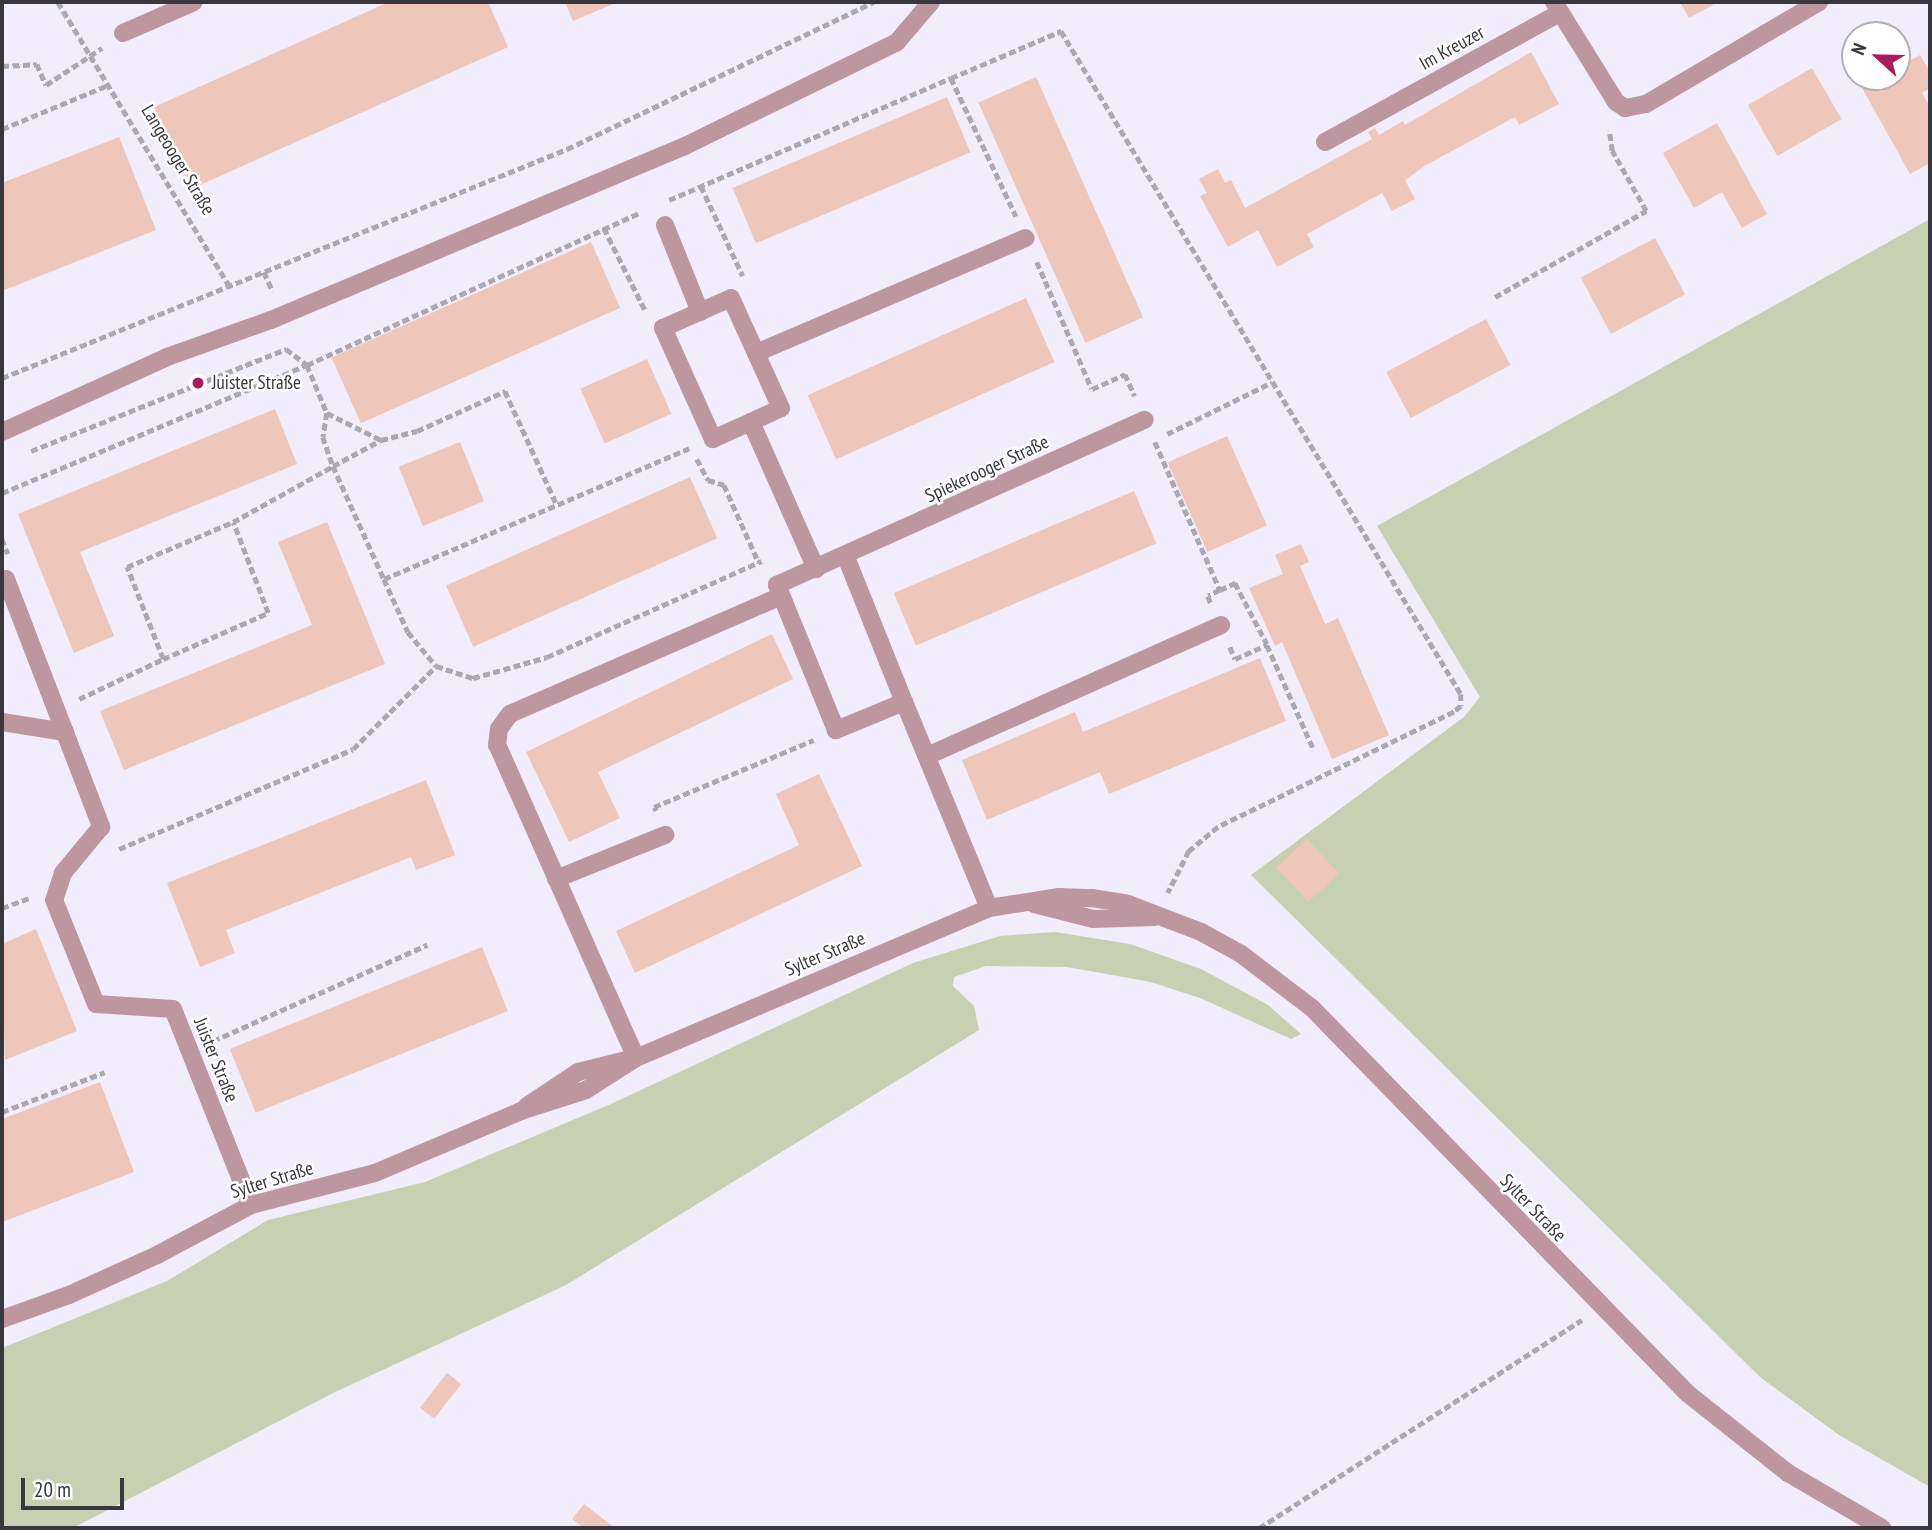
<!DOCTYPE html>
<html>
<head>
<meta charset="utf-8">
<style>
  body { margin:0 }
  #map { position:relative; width:1932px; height:1530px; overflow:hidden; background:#f1edfc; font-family:"PT Sans Narrow",sans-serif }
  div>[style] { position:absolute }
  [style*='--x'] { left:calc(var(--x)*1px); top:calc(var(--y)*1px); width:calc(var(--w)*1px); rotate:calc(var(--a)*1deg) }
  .green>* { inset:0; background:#c7d0b1 }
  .building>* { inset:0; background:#eec6ba; transform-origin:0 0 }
  .path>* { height:4.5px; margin-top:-2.25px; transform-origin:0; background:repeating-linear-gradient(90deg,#aba8b4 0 7px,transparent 0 10.5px) }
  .minor>* { height:18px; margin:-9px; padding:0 9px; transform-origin:9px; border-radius:9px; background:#be969f }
  .dots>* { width:19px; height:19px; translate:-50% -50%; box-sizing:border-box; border:4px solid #fff; border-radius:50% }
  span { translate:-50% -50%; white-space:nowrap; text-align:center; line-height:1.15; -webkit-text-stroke:5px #fff; paint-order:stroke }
  .street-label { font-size:19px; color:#39373e }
  .poi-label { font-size:19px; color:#39373e }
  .left { translate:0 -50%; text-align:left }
  .frame { position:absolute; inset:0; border:4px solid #39373e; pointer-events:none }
  .north { position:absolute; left:1841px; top:21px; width:70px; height:70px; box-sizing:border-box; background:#fff; border:2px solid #b0afb2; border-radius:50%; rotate:292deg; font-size:19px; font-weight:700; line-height:28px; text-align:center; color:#39373e }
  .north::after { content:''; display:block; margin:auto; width:24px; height:32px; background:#a91c5d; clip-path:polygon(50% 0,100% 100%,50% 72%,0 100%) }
  .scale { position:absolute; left:21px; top:1478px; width:103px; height:32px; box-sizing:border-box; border:4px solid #39373e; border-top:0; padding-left:9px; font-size:21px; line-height:24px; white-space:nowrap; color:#39373e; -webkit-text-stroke:5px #fff; paint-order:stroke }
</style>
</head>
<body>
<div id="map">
  <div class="green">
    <i style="clip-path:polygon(1930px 219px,1930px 1487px,1839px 1435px,1760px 1377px,1251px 875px,1464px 717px,1480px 697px,1377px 526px)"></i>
    <i style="clip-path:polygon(1055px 932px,1130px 944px,1201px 969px,1268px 1005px,1301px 1034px,1291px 1039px,1200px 998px,1151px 982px,1067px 967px,986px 966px,954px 977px,953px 986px,974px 1006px,979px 1030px,566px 1285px,333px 1393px,73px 1528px,2px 1528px,2px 1348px,167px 1281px,268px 1220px,425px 1182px,611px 1104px,913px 963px,1000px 936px)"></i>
  </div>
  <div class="building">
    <i style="clip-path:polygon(389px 2px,488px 2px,508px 47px,191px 189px,154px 107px)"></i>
    <i style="clip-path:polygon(565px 2px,618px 2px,573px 21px)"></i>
    <i style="clip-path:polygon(1680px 2px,1718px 2px,1689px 18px)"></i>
    <i style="clip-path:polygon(1531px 52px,1559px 104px,1519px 125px,1515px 117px,1426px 165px,1405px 180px,1415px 199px,1392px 211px,1382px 193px,1307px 234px,1314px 247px,1277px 267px,1258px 230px,1228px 247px,1200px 196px,1207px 193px,1199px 179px,1218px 169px,1225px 183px,1231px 180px,1245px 208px,1372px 139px,1368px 132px,1375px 128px,1379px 135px,1403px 121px,1405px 125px)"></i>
    <i style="clip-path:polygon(1920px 55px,1930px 72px,1930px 88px,1922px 93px,1930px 107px,1930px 163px,1910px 174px,1862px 88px,1881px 77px,1897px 77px,1897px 68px)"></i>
    <i style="left:1812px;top:68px;width:59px;height:74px;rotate:60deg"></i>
    <i style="left:1036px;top:77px;width:263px;height:63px;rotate:66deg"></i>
    <i style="left:947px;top:97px;width:60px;height:233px;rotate:67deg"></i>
    <i style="clip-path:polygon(1717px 123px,1767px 214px,1742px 228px,1722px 192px,1694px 208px,1663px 153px)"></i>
    <i style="clip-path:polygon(119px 137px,156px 230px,2px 291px,2px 183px)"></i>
    <i style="left:1655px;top:238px;width:64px;height:84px;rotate:62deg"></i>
    <i style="left:591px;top:242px;width:72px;height:284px;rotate:66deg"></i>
    <i style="left:1026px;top:298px;width:70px;height:239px;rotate:66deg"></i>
    <i style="left:1486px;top:319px;width:52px;height:113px;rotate:62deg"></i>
    <i style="left:647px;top:359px;width:60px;height:73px;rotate:66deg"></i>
    <i style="clip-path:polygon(275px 409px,297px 464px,80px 552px,114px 636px,74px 653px,18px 514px)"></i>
    <i style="left:1227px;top:436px;width:98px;height:65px;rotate:66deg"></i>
    <i style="left:460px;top:442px;width:64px;height:66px;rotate:68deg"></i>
    <i style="left:690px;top:477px;width:67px;height:267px;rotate:66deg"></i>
    <i style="left:1134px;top:491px;width:57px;height:261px;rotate:67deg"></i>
    <i style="clip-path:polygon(327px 522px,385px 664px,124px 770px,100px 711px,312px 625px,278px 542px)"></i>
    <i style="clip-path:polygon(1301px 544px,1309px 562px,1300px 566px,1325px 624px,1338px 618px,1389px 735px,1332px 759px,1282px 642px,1275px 646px,1249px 588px,1283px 574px,1275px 555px)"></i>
    <i style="clip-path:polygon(772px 634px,793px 679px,598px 772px,620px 818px,569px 842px,526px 752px)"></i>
    <i style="clip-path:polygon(1260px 658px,1286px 721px,1109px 794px,1100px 772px,987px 820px,962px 760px,1075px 712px,1083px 732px)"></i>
    <i style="clip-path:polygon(819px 774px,862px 866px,635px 973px,616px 931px,799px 845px,776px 794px)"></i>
    <i style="clip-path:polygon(426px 780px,455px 855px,416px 870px,411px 857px,226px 930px,235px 953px,200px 967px,167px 883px)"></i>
    <i style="left:1307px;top:839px;width:47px;height:42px;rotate:47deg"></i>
    <i style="clip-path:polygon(36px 929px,77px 1031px,5px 1060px,2px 944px)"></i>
    <i style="left:482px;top:947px;width:69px;height:272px;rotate:68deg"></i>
    <i style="clip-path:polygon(100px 1082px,134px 1172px,2px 1222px,2px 1119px)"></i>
    <i style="left:447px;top:1373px;width:18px;height:44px;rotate:38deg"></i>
    <i style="clip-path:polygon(584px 1504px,615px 1528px,584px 1528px,572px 1519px)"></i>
  </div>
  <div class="path">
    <i style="--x:58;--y:2;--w:332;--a:58.9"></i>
    <i style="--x:2;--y:66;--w:35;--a:-3"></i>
    <i style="--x:37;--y:64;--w:23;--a:67"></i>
    <i style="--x:46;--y:85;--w:67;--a:-33.5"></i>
    <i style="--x:951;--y:78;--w:120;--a:-23.1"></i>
    <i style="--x:1061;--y:31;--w:774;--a:58.9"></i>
    <i style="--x:1461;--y:694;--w:12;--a:90"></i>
    <i style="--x:1461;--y:706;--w:9;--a:139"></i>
    <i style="--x:1454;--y:712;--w:263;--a:154"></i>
    <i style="--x:1218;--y:827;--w:38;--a:140"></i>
    <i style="--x:1189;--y:851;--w:47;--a:116.6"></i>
    <i style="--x:2;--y:129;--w:115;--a:-22.5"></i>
    <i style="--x:701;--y:186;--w:99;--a:65"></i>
    <i style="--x:669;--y:200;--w:307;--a:-23.4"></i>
    <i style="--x:951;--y:78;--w:153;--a:64.8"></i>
    <i style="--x:604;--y:228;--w:92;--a:63.4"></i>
    <i style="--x:1037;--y:262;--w:138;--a:66.6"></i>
    <i style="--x:1092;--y:389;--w:36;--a:-24"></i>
    <i style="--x:1125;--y:374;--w:24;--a:66"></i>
    <i style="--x:264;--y:272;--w:21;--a:65"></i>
    <i style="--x:1495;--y:297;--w:174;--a:-29.7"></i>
    <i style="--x:1646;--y:211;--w:69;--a:-119.5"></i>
    <i style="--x:1612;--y:151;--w:21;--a:-98"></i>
    <i style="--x:2;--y:378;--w:610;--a:-22.06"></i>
    <i style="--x:567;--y:149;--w:340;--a:-25.6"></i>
    <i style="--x:327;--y:413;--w:60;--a:26.6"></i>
    <i style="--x:1167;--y:434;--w:117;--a:-26.3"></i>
    <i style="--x:1155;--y:442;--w:162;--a:66.3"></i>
    <i style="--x:1220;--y:590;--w:13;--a:153"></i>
    <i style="--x:1208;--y:596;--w:9;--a:69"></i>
    <i style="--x:31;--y:451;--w:275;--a:-21.8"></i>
    <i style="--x:286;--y:349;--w:26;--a:37"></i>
    <i style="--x:307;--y:365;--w:52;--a:67.4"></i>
    <i style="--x:327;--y:413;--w:24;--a:99"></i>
    <i style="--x:323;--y:437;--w:31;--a:71"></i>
    <i style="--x:333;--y:466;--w:55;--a:-28.4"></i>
    <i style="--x:381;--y:440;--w:37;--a:-14"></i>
    <i style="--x:417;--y:431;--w:97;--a:-24.4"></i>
    <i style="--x:505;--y:391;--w:125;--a:65.5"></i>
    <i style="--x:697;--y:459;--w:24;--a:62"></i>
    <i style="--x:708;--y:480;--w:17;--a:17"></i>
    <i style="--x:724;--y:485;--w:85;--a:65.8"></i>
    <i style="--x:2;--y:493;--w:331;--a:-22.8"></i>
    <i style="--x:307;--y:365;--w:367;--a:-24.6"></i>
    <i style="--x:2;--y:539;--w:16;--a:68"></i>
    <i style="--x:384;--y:579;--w:58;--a:65.6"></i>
    <i style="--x:408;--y:632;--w:44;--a:50.5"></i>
    <i style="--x:1220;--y:590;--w:17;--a:-25"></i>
    <i style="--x:1235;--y:583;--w:69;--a:62.3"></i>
    <i style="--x:1230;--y:647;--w:13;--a:67"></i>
    <i style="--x:1235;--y:659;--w:35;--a:-24"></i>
    <i style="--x:1267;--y:645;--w:113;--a:65.9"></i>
    <i style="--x:163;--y:659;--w:115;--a:-23.7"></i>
    <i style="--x:268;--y:613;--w:97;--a:-111"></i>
    <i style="--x:79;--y:699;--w:93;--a:-25.5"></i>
    <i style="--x:163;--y:659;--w:99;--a:-111.4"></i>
    <i style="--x:127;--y:567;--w:115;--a:-23"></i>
    <i style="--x:233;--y:522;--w:115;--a:-29.2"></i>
    <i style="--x:333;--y:466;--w:124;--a:65.7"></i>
    <i style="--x:384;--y:579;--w:332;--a:-23.2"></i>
    <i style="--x:656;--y:811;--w:4;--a:-117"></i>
    <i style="--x:654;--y:807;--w:173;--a:-22.8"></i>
    <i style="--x:119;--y:849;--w:254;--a:-23.1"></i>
    <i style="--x:353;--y:749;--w:117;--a:-45"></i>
    <i style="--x:436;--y:666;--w:39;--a:18"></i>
    <i style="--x:473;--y:678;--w:77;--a:-15.8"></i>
    <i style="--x:547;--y:657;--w:235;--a:-24.1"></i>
    <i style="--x:2;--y:908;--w:30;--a:-20"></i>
    <i style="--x:213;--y:1041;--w:235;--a:-24.2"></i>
    <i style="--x:2;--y:1112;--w:110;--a:-21.2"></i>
    <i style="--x:1259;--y:1528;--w:384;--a:-32.8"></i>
  </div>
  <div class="minor">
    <i style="--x:1554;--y:2;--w:118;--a:58.2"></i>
    <i style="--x:1616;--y:102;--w:11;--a:34"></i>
    <i style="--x:1625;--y:108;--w:21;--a:-11"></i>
    <i style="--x:1646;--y:104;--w:201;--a:-30.5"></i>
    <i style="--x:123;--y:33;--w:77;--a:-23.6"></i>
    <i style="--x:1325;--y:142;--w:268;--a:-28.8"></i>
    <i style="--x:665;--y:225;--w:94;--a:68.1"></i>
    <i style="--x:756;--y:353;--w:293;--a:-23.1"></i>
    <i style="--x:751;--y:422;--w:42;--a:155.9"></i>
    <i style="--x:713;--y:439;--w:122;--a:-114.2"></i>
    <i style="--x:663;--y:328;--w:74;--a:-23.8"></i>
    <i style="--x:731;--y:298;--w:121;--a:65.6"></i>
    <i style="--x:781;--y:408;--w:33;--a:155"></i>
    <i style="--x:751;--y:422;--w:161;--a:66.1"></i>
    <i style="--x:2;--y:432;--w:181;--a:-24.4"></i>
    <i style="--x:167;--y:357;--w:110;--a:-19.6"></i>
    <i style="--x:271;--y:320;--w:447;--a:-22.8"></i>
    <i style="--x:683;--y:147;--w:238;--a:-26.1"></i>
    <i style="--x:897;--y:42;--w:52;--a:-49.6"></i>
    <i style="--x:846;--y:557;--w:156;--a:68.2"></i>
    <i style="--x:2;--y:581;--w:4;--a:-27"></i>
    <i style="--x:6;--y:579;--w:266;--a:69"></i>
    <i style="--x:101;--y:827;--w:60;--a:129.6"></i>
    <i style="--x:63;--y:873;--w:28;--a:108"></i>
    <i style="--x:54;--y:900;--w:112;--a:68"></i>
    <i style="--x:96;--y:1004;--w:77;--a:3.7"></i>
    <i style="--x:173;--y:1009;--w:211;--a:68.3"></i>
    <i style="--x:2;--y:722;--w:64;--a:9"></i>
    <i style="--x:927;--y:756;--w:322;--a:-24"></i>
    <i style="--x:556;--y:879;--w:118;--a:-22"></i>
    <i style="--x:1034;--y:904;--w:61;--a:14.3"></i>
    <i style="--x:1093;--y:919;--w:62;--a:-1.8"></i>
    <i style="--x:989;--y:908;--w:223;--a:-112.4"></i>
    <i style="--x:904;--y:702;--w:74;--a:157.6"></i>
    <i style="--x:836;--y:730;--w:157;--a:-112.1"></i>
    <i style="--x:777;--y:585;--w:403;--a:-24.2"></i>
    <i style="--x:636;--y:1058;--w:342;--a:-113.9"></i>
    <i style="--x:497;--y:745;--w:16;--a:-83"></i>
    <i style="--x:499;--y:729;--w:19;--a:-54"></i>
    <i style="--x:510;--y:714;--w:296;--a:-23.5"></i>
    <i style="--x:527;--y:1106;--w:61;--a:-33.7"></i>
    <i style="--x:578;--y:1072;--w:54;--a:-14"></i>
    <i style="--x:2;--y:1319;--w:71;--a:-19.7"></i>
    <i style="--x:69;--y:1295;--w:97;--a:-24.4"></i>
    <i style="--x:157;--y:1255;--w:106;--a:-28"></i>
    <i style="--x:251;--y:1205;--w:128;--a:-14.5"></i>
    <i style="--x:375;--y:1173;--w:159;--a:-23"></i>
    <i style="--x:521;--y:1111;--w:68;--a:-17.9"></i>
    <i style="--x:586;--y:1090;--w:59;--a:-32.6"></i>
    <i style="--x:636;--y:1058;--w:384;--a:-23"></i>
    <i style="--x:989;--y:908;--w:71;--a:-8.9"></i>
    <i style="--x:1059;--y:897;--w:33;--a:2"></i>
    <i style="--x:1092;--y:898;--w:36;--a:9"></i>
    <i style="--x:1128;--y:904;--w:78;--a:21"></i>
    <i style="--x:1201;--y:932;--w:46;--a:28.8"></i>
    <i style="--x:1241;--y:954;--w:89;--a:37.3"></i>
    <i style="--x:1312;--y:1008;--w:537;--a:45.75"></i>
    <i style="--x:1687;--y:1393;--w:129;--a:38.4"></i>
    <i style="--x:1788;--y:1473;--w:109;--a:30.3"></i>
  </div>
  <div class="dots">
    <i style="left:198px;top:383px;background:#a91c5d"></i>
  </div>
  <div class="street-label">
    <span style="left:1452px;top:48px;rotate:-29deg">Im Kreuzer</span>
    <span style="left:178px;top:160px;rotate:59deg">Langeooger Straße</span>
    <span style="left:987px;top:469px;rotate:-25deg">Spiekerooger Straße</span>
    <span style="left:825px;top:954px;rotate:-23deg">Sylter Straße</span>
    <span style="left:216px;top:1060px;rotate:68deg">Juister Straße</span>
    <span style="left:272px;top:1180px;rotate:-17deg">Sylter Straße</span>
    <span style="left:1533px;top:1208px;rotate:46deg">Sylter Straße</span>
  </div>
  <div class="poi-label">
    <span class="left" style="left:212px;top:383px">Juister Straße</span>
  </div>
  <div class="frame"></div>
  <div class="north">N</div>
  <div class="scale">20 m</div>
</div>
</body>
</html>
